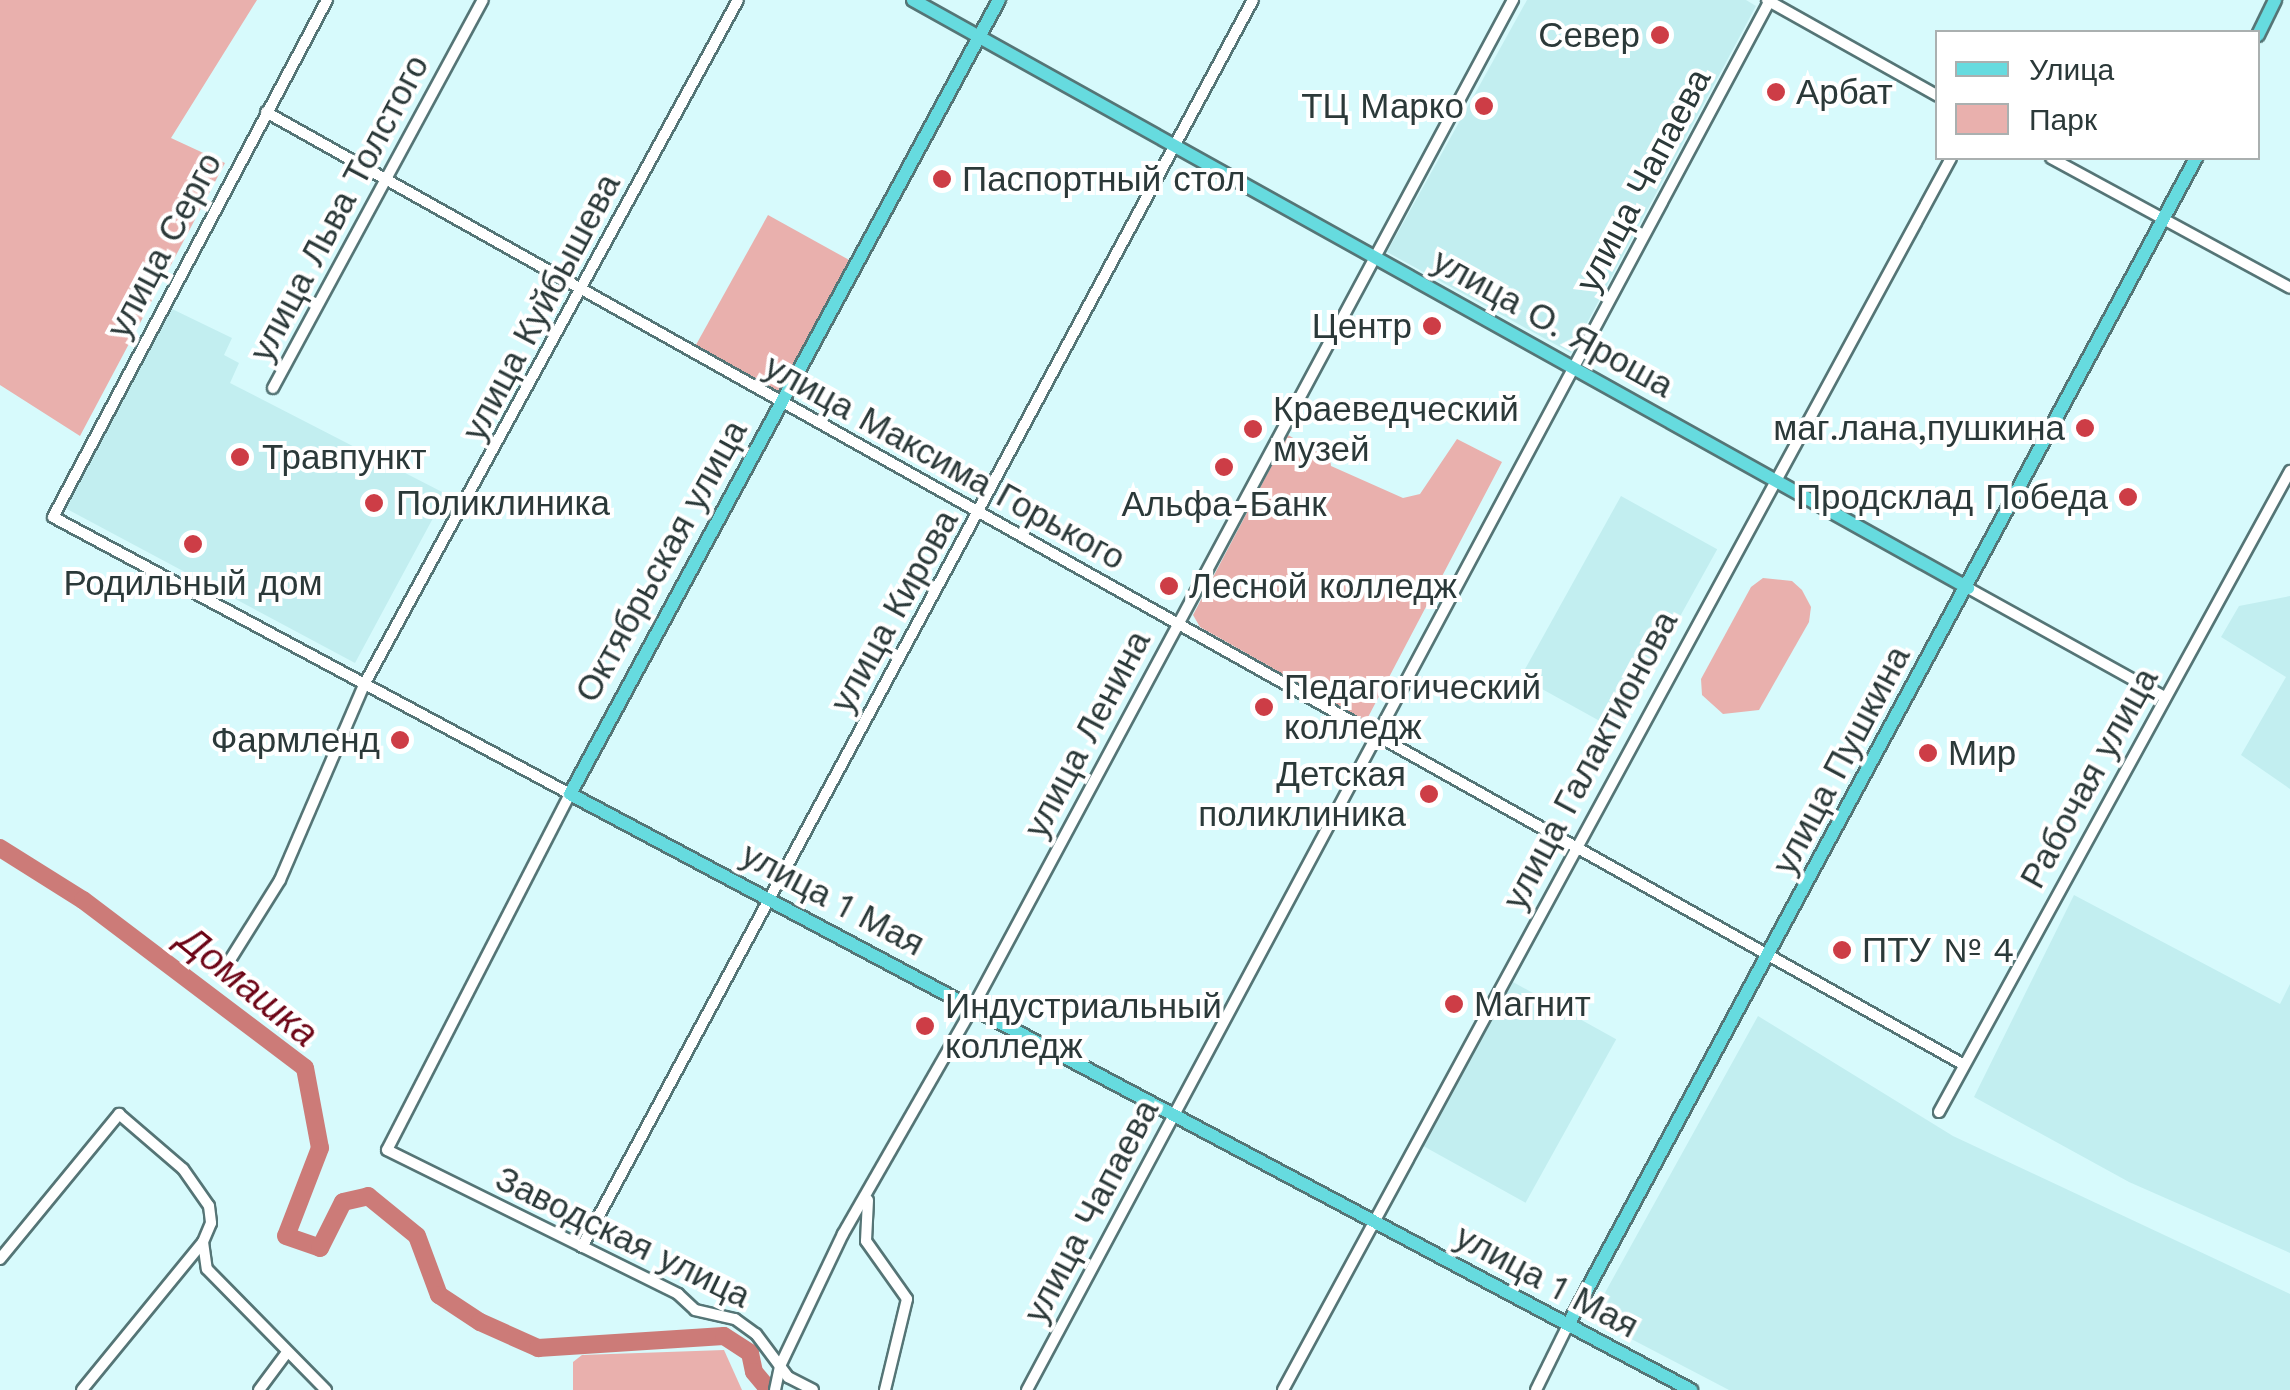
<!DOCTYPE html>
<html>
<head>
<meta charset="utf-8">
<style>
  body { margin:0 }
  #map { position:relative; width:2290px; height:1390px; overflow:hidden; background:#d7fafc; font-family:"Work Sans",sans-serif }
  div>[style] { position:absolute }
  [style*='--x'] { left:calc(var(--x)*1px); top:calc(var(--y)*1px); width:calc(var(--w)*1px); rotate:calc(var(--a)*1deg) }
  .built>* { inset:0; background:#c2eef0; transform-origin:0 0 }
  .green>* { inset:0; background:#e9b0ad; transform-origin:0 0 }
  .river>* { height:18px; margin:-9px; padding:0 9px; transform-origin:9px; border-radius:9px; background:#cc7b78 }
  .roads { filter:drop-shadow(2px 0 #557576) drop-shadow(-2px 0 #557576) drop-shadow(0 2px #557576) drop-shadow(0 -2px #557576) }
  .minor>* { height:10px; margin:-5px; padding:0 5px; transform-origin:5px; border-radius:5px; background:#fff }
  .major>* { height:12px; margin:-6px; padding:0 6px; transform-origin:6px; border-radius:6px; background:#66dbdf }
  .dots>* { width:28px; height:28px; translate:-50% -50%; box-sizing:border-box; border:5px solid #fff; border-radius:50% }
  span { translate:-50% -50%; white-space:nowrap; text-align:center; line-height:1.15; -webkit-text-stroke:8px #fff; paint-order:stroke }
  .poi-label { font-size:35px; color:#2b3939 }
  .right { translate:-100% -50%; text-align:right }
  .left { translate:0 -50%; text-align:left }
  .street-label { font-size:35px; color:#2b3939 }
  .water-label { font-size:38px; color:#6d0516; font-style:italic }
  .legend { position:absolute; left:1935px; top:30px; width:325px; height:130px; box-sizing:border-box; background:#fff; border:2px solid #aab0b0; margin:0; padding:12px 18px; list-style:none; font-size:30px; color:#2b3939 }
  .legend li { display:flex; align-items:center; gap:20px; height:50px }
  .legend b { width:50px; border:2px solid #aab0b0 }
</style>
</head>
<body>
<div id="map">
  <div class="built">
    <i style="clip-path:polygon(1527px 0,1746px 0,1756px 6px,1571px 353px,1387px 252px)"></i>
    <i style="clip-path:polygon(170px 308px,232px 338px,224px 355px,239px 363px,230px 383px,446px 494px,355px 663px,65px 508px)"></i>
    <i style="left:1621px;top:496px;width:110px;height:207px;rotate:29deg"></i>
    <i style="clip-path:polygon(2290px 596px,2290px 789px,2241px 755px,2286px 677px,2221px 637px,2239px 606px)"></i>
    <i style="clip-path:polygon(2074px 895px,2280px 1004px,2290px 984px,2290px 1253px,2129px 1182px,1974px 1097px)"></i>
    <i style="left:1513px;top:982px;width:118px;height:187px;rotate:29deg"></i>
    <i style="clip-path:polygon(1758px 1016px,1953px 1136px,2290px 1294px,2290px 1390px,1729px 1390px,1591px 1318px)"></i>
  </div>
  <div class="green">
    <i style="clip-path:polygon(0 0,257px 0,171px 138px,225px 163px,80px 436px,0 385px)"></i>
    <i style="left:768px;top:215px;width:94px;height:149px;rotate:29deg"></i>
    <i style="clip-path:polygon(1288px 435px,1330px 459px,1331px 466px,1403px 498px,1420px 494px,1457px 439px,1502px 462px,1366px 721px,1200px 627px,1193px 615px)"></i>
    <i style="clip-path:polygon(1763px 578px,1792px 581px,1802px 590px,1811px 607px,1809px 622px,1759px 710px,1723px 714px,1702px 695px,1701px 679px,1751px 587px)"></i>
    <i style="clip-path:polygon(724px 1350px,742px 1390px,573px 1390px,573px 1362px,582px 1355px)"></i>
  </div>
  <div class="river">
    <i style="--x:0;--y:848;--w:98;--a:32.1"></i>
    <i style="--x:83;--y:900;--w:278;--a:37.1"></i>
    <i style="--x:305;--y:1068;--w:81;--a:79.4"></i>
    <i style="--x:320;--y:1148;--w:94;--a:111.1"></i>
    <i style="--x:286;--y:1236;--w:36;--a:19"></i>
    <i style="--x:320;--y:1248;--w:51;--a:-63.4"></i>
    <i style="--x:343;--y:1202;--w:26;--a:-13"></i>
    <i style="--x:368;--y:1196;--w:63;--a:39.2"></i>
    <i style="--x:417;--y:1236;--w:63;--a:69.6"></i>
    <i style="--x:439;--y:1295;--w:49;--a:33.4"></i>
    <i style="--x:480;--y:1322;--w:64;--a:24.1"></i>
    <i style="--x:538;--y:1348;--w:186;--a:-3.7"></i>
    <i style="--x:724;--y:1336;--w:31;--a:33"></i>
    <i style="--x:750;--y:1353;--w:19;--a:78"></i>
    <i style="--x:754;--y:1372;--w:23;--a:50"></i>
  </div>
  <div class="roads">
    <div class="minor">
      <i style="--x:327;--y:0;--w:585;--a:117.92"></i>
      <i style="--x:53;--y:517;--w:587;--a:28.18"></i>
      <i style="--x:570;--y:794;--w:400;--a:117.2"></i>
      <i style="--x:387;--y:1150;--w:325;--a:26.3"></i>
      <i style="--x:678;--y:1294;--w:23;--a:43"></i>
      <i style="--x:695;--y:1310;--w:41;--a:12.7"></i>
      <i style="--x:735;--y:1319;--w:26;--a:36"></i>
      <i style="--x:756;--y:1334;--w:54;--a:53.3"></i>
      <i style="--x:788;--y:1377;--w:28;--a:27"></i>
      <i style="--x:1767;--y:0;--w:196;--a:29.3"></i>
      <i style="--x:266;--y:112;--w:1947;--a:29.3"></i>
      <i style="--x:2051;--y:158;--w:272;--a:28.5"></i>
      <i style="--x:273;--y:388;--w:441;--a:-61.6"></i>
      <i style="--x:1968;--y:588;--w:225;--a:29"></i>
      <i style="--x:230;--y:960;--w:94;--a:-58"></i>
      <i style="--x:280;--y:880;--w:215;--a:-66.7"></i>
      <i style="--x:365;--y:683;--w:778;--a:-61.36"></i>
      <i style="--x:1939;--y:1112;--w:731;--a:-61.3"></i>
      <i style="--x:868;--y:1200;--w:41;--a:92.8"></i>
      <i style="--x:866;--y:1241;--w:71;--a:54.7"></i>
      <i style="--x:907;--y:1299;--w:94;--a:103.6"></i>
      <i style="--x:203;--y:1242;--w:27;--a:82"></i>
      <i style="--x:207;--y:1269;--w:170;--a:45.5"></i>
      <i style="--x:582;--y:1247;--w:1416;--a:-61.72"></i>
      <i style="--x:0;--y:1259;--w:188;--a:-50.6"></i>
      <i style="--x:119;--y:1114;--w:84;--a:40.7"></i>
      <i style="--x:183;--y:1169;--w:45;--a:54.9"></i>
      <i style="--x:209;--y:1206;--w:17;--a:83"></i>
      <i style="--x:211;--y:1223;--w:21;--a:113"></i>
      <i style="--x:203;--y:1242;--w:191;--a:129.3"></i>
      <i style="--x:259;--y:1390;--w:44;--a:-53.4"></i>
      <i style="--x:775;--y:1390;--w:25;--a:-78"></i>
      <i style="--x:780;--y:1366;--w:146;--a:-64.5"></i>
      <i style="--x:843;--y:1234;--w:262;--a:-60.2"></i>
      <i style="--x:973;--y:1007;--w:1143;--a:-61.8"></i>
      <i style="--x:1027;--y:1390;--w:1576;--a:-61.87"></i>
      <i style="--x:1283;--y:1390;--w:1401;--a:-61.53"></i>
      <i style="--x:1536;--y:1390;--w:72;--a:-63.8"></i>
    </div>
    <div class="major">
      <i style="--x:913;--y:0;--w:1208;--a:29.13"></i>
      <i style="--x:999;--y:0;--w:902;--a:118.38"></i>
      <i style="--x:570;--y:794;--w:1270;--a:28"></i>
      <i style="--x:2258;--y:35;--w:39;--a:-64"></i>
      <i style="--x:1568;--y:1325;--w:1325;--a:-61.71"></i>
    </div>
  </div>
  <div class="dots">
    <i style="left:1660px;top:35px;background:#cd3d46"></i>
    <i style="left:1776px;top:92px;background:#cd3d46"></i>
    <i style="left:1484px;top:106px;background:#cd3d46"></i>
    <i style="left:942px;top:179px;background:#cd3d46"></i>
    <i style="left:1432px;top:326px;background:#cd3d46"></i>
    <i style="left:2085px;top:428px;background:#cd3d46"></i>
    <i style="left:1253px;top:429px;background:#cd3d46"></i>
    <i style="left:240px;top:457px;background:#cd3d46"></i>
    <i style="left:1224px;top:467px;background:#cd3d46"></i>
    <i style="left:2128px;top:497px;background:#cd3d46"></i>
    <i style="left:374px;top:503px;background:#cd3d46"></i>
    <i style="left:193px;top:544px;background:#cd3d46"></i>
    <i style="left:1169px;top:586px;background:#cd3d46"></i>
    <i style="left:1264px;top:707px;background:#cd3d46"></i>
    <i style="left:400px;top:740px;background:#cd3d46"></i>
    <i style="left:1928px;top:753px;background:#cd3d46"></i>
    <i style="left:1429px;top:794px;background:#cd3d46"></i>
    <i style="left:1842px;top:950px;background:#cd3d46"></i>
    <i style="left:1454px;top:1004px;background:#cd3d46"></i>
    <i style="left:925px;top:1026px;background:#cd3d46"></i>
  </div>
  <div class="poi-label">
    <span class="right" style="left:1640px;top:35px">Север</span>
    <span class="left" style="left:1796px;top:92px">Арбат</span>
    <span class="right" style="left:1464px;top:106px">ТЦ Марко</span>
    <span class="left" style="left:962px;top:179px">Паспортный стол</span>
    <span class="right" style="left:1412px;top:326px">Центр</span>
    <span class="left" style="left:1273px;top:429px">Краеведческий<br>музей</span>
    <span class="right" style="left:2065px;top:428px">маг.лана,пушкина</span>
    <span class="left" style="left:262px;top:457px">Травпункт</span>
    <span class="right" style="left:2108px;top:497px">Продсклад Победа</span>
    <span class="left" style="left:396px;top:503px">Поликлиника</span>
    <span style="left:1224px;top:504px">Альфа-Банк</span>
    <span style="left:193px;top:583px">Родильный дом</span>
    <span class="left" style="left:1189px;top:586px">Лесной колледж</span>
    <span class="left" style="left:1284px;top:707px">Педагогический<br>колледж</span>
    <span class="right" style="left:380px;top:740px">Фармленд</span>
    <span class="left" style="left:1948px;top:753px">Мир</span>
    <span class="right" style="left:1406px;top:794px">Детская<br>поликлиника</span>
    <span class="left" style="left:1862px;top:950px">ПТУ № 4</span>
    <span class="left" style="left:1474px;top:1004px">Магнит</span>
    <span class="left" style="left:945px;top:1026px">Индустриальный<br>колледж</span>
  </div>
  <div class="street-label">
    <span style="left:1643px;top:180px;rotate:-62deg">улица Чапаева</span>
    <span style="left:339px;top:208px;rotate:-62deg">улица Льва Толстого</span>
    <span style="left:164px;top:245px;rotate:-62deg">улица Серго</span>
    <span style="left:541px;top:307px;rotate:-62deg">улица Куйбышева</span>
    <span style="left:1553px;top:323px;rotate:29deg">улица О. Яроша</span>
    <span style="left:945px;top:462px;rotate:29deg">улица Максима Горького</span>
    <span style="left:661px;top:561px;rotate:-61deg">Октябрьская улица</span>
    <span style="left:894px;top:611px;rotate:-61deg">улица Кирова</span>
    <span style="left:1087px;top:734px;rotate:-62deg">улица Ленина</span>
    <span style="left:1590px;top:760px;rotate:-62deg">улица Галактионова</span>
    <span style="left:1841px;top:760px;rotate:-62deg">улица Пушкина</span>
    <span style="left:2089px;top:778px;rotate:-61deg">Рабочая улица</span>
    <span style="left:833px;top:899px;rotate:28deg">улица 1 Мая</span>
    <span style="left:1091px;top:1211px;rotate:-62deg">улица Чапаева</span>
    <span style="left:623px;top:1237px;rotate:26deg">Заводская улица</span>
    <span style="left:1547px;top:1281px;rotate:28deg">улица 1 Мая</span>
  </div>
  <div class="water-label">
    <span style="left:248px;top:987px;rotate:39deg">Домашка</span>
  </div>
  <ul class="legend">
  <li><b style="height:12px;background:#66dbdf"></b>Улица</li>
  <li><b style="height:28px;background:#e9b0ad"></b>Парк</li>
  </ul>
</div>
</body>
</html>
